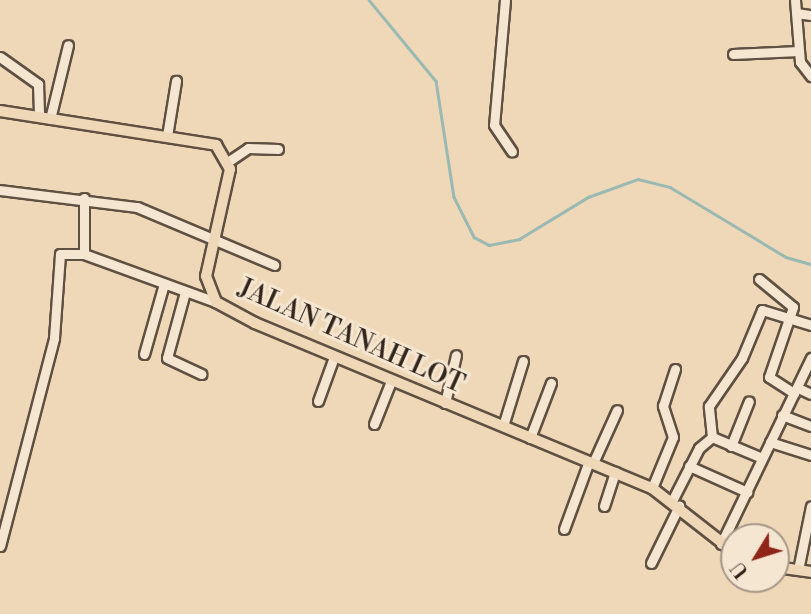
<!DOCTYPE html>
<html>
<head>
<meta charset="utf-8">
<style>
  body { margin:0 }
  #map { position:relative; width:811px; height:614px; overflow:hidden; background:#efd8b8; font-family:"Libre Bodoni",serif }
  div>[style] { position:absolute }
  [style*='--x'] { left:calc(var(--x)*1px); top:calc(var(--y)*1px); width:calc(var(--w)*1px); rotate:calc(var(--a)*1deg) }
  .stream>* { height:2.5px; margin:-1.25px; padding:0 1.25px; transform-origin:1.25px; border-radius:1.25px; background:#9ab9b3 }
  .roads { filter:drop-shadow(2px 0 #5f5042) drop-shadow(-2px 0 #5f5042) drop-shadow(0 2px #5f5042) drop-shadow(0 -2px #5f5042) }
  .minor>* { height:9px; margin:-4.5px; padding:0 4.5px; transform-origin:4.5px; border-radius:4.5px; background:#f5e6d1 }
  .major>* { height:10px; margin:-5px; padding:0 5px; transform-origin:5px; border-radius:5px; background:#efd8b8 }
  span { translate:-50% -50%; white-space:nowrap; text-align:center; line-height:1.15; -webkit-text-stroke:6px #f5e6d1; paint-order:stroke }
  .street-label { font-size:26px; color:#2f231a }
  .north { position:absolute; left:720px; top:523px; width:70px; height:70px; box-sizing:border-box; background:#f5e6d1; border:2px solid #a69888; border-radius:50%; rotate:232deg; font-size:19px; font-weight:700; line-height:28px; text-align:center; color:#2f231a }
  .north::after { content:''; display:block; margin:auto; width:24px; height:32px; background:#8f2418; clip-path:polygon(50% 0,100% 100%,50% 72%,0 100%) }
</style>
</head>
<body>
<div id="map">
  <div class="stream">
    <i style="--x:369;--y:0;--w:105;--a:50.4"></i>
    <i style="--x:436;--y:81;--w:117;--a:81.2"></i>
    <i style="--x:454;--y:197;--w:45;--a:63.4"></i>
    <i style="--x:474;--y:237;--w:17;--a:28"></i>
    <i style="--x:489;--y:245;--w:31;--a:-11"></i>
    <i style="--x:519;--y:239;--w:81;--a:-31.3"></i>
    <i style="--x:588;--y:197;--w:53;--a:-19.8"></i>
    <i style="--x:638;--y:179;--w:33;--a:14"></i>
    <i style="--x:670;--y:187;--w:135;--a:31.1"></i>
    <i style="--x:786;--y:257;--w:26;--a:16"></i>
  </div>
  <div class="roads">
    <div class="minor">
      <i style="--x:505;--y:0;--w:125;--a:95"></i>
      <i style="--x:494;--y:125;--w:32;--a:56"></i>
      <i style="--x:795;--y:0;--w:62;--a:85.4"></i>
      <i style="--x:800;--y:62;--w:18;--a:52"></i>
      <i style="--x:796;--y:13;--w:15;--a:8"></i>
      <i style="--x:733;--y:54;--w:66;--a:-2.6"></i>
      <i style="--x:0;--y:57;--w:47;--a:35.4"></i>
      <i style="--x:38;--y:84;--w:33;--a:88"></i>
      <i style="--x:50;--y:119;--w:76;--a:-76.3"></i>
      <i style="--x:167;--y:136;--w:56;--a:-80.7"></i>
      <i style="--x:229;--y:161;--w:23;--a:-34"></i>
      <i style="--x:248;--y:148;--w:30;--a:2"></i>
      <i style="--x:0;--y:190;--w:138;--a:7.1"></i>
      <i style="--x:137;--y:207;--w:149;--a:22.9"></i>
      <i style="--x:84;--y:254;--w:56;--a:-90"></i>
      <i style="--x:759;--y:279;--w:44;--a:39.5"></i>
      <i style="--x:793;--y:307;--w:74;--a:108.9"></i>
      <i style="--x:769;--y:377;--w:30;--a:33"></i>
      <i style="--x:185;--y:292;--w:68;--a:105.3"></i>
      <i style="--x:167;--y:358;--w:38;--a:25"></i>
      <i style="--x:144;--y:354;--w:73;--a:-74.1"></i>
      <i style="--x:798;--y:388;--w:14;--a:25"></i>
      <i style="--x:318;--y:401;--w:47;--a:-70"></i>
      <i style="--x:445;--y:403;--w:49;--a:-77.1"></i>
      <i style="--x:782;--y:415;--w:31;--a:21"></i>
      <i style="--x:374;--y:424;--w:46;--a:-68.4"></i>
      <i style="--x:503;--y:426;--w:68;--a:-72.9"></i>
      <i style="--x:712;--y:437;--w:31;--a:-96"></i>
      <i style="--x:709;--y:406;--w:58;--a:-55.5"></i>
      <i style="--x:742;--y:358;--w:52;--a:-67.4"></i>
      <i style="--x:762;--y:310;--w:51;--a:17"></i>
      <i style="--x:712;--y:437;--w:54;--a:22.8"></i>
      <i style="--x:530;--y:438;--w:59;--a:-69.1"></i>
      <i style="--x:770;--y:442;--w:43;--a:17.6"></i>
      <i style="--x:731;--y:446;--w:48;--a:-68.2"></i>
      <i style="--x:593;--y:463;--w:58;--a:-65.6"></i>
      <i style="--x:689;--y:466;--w:64;--a:24.1"></i>
      <i style="--x:652;--y:488;--w:55;--a:-67.6"></i>
      <i style="--x:673;--y:437;--w:33;--a:-108"></i>
      <i style="--x:663;--y:406;--w:39;--a:-72"></i>
      <i style="--x:672;--y:501;--w:59;--a:-63"></i>
      <i style="--x:699;--y:448;--w:17;--a:-40"></i>
      <i style="--x:604;--y:506;--w:36;--a:-72"></i>
      <i style="--x:564;--y:529;--w:72;--a:-69.8"></i>
      <i style="--x:721;--y:544;--w:207;--a:-64.2"></i>
      <i style="--x:0;--y:546;--w:215;--a:-75.4"></i>
      <i style="--x:54;--y:338;--w:84;--a:-85.9"></i>
      <i style="--x:60;--y:254;--w:24;--a:0"></i>
      <i style="--x:84;--y:254;--w:140;--a:20"></i>
      <i style="--x:651;--y:563;--w:64;--a:-63.8"></i>
      <i style="--x:798;--y:570;--w:65;--a:-78.5"></i>
    </div>
    <div class="major">
      <i style="--x:0;--y:111;--w:219;--a:8.9"></i>
      <i style="--x:216;--y:145;--w:28;--a:60"></i>
      <i style="--x:230;--y:169;--w:110;--a:102.6"></i>
      <i style="--x:206;--y:276;--w:28;--a:69"></i>
      <i style="--x:216;--y:302;--w:44;--a:28.3"></i>
      <i style="--x:255;--y:323;--w:430;--a:22.6"></i>
      <i style="--x:652;--y:488;--w:104;--a:38"></i>
      <i style="--x:776;--y:567;--w:35;--a:8"></i>
    </div>
  </div>
  <div class="street-label">
    <span style="left:351px;top:337px;rotate:24deg">JALAN TANAH LOT</span>
  </div>
  <div class="north">U</div>
</div>
</body>
</html>
